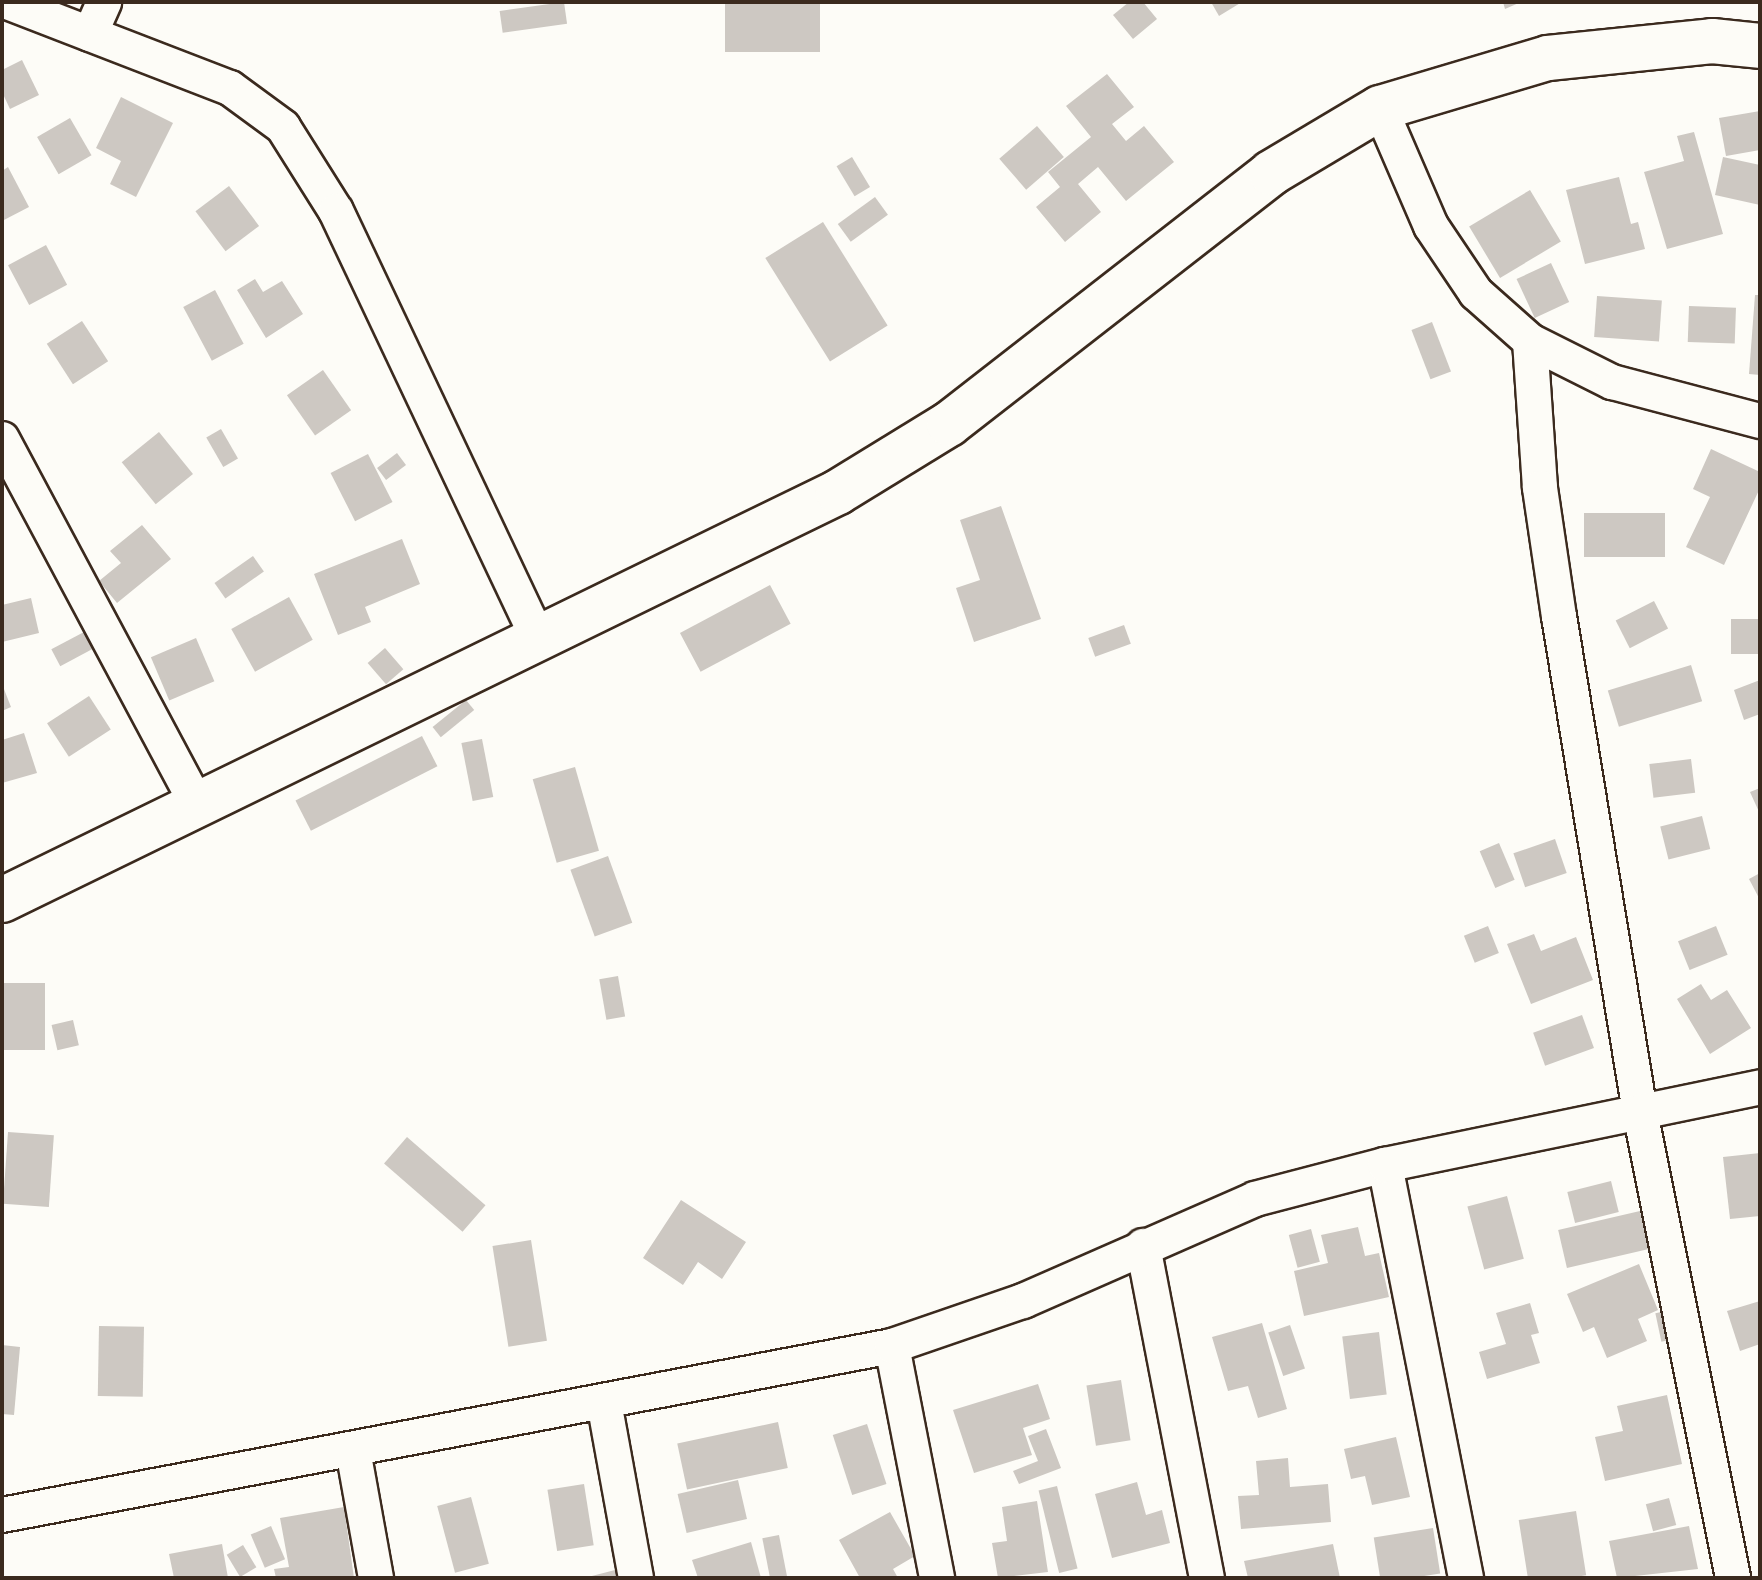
<!DOCTYPE html>
<html>
<head>
<meta charset="utf-8">
<style>
  body { margin:0 }
  #map { position:relative; width:1762px; height:1580px; overflow:hidden; background:#fdfcf7; font-family:"Balsamiq Sans",sans-serif }
  div>[style] { position:absolute }
  [style*='--x'] { left:calc(var(--x)*1px); top:calc(var(--y)*1px); width:calc(var(--w)*1px); rotate:calc(var(--a)*1deg) }
  .building>* { inset:0; background:#cdc8c2; transform-origin:0 0 }
  .roads { filter:drop-shadow(2px 0 #3b2a1e) drop-shadow(-2px 0 #3b2a1e) drop-shadow(0 2px #3b2a1e) drop-shadow(0 -2px #3b2a1e) }
  .street>* { height:34px; margin:-17px; padding:0 17px; transform-origin:17px; border-radius:17px; background:#fdfcf7 }
  .secondary>* { height:44px; margin:-22px; padding:0 22px; transform-origin:22px; border-radius:22px; background:#fdfcf7 }
  span { translate:-50% -50%; white-space:nowrap; text-align:center; line-height:1.15; -webkit-text-stroke:6px #fdfcf7; paint-order:stroke }
  .frame { position:absolute; inset:0; border:4px solid #3b2a1e; pointer-events:none }
</style>
</head>
<body>
<div id="map">
  <div class="building">
    <i style="left:564px;top:2px;width:22px;height:65px;rotate:82deg"></i>
    <i style="left:725px;top:2px;width:95px;height:50px"></i>
    <i style="clip-path:polygon(1129px 2px,1143px 2px,1157px 19px,1133px 39px,1113px 15px)"></i>
    <i style="clip-path:polygon(1211px 2px,1242px 2px,1219px 16px)"></i>
    <i style="clip-path:polygon(1503px 2px,1521px 2px,1505px 9px)"></i>
    <i style="clip-path:polygon(22px 60px,39px 95px,10px 109px,2px 92px,2px 70px)"></i>
    <i style="clip-path:polygon(1107px 74px,1134px 107px,1112px 124px,1126px 141px,1144px 126px,1174px 162px,1126px 201px,1098px 167px,1078px 184px,1101px 212px,1065px 242px,1036px 207px,1060px 187px,1048px 172px,1091px 137px,1066px 106px)"></i>
    <i style="clip-path:polygon(121px 97px,173px 123px,136px 197px,110px 184px,121px 161px,96px 148px)"></i>
    <i style="clip-path:polygon(1760px 111px,1760px 150px,1726px 156px,1719px 118px)"></i>
    <i style="left:70px;top:118px;width:43px;height:38px;rotate:60deg"></i>
    <i style="left:1037px;top:126px;width:41px;height:50px;rotate:49deg"></i>
    <i style="clip-path:polygon(1694px 132px,1723px 234px,1667px 249px,1644px 172px,1684px 161px,1677px 136px)"></i>
    <i style="left:852px;top:157px;width:35px;height:18px;rotate:59deg"></i>
    <i style="clip-path:polygon(1723px 157px,1760px 165px,1760px 205px,1715px 195px)"></i>
    <i style="clip-path:polygon(8px 167px,29px 207px,2px 221px,2px 171px)"></i>
    <i style="clip-path:polygon(1619px 177px,1631px 224px,1638px 222px,1645px 249px,1585px 264px,1566px 190px)"></i>
    <i style="left:229px;top:186px;width:50px;height:42px;rotate:53deg"></i>
    <i style="left:1530px;top:190px;width:60px;height:71px;rotate:59deg"></i>
    <i style="left:875px;top:197px;width:22px;height:46px;rotate:54deg"></i>
    <i style="left:823px;top:222px;width:122px;height:68px;rotate:58deg"></i>
    <i style="left:46px;top:245px;width:45px;height:43px;rotate:62deg"></i>
    <i style="left:1551px;top:263px;width:43px;height:38px;rotate:65deg"></i>
    <i style="clip-path:polygon(255px 279px,263px 292px,282px 281px,303px 314px,266px 338px,237px 290px)"></i>
    <i style="left:215px;top:290px;width:61px;height:36px;rotate:62deg"></i>
    <i style="clip-path:polygon(1755px 295px,1760px 295px,1760px 375px,1749px 374px)"></i>
    <i style="left:1597px;top:296px;width:65px;height:41px;rotate:4deg"></i>
    <i style="left:1689px;top:306px;width:47px;height:36px;rotate:2deg"></i>
    <i style="left:82px;top:321px;width:48px;height:42px;rotate:57deg"></i>
    <i style="left:1432px;top:322px;width:53px;height:22px;rotate:69deg"></i>
    <i style="left:323px;top:370px;width:49px;height:44px;rotate:55deg"></i>
    <i style="left:221px;top:429px;width:34px;height:17px;rotate:60deg"></i>
    <i style="left:159px;top:432px;width:54px;height:48px;rotate:51deg"></i>
    <i style="clip-path:polygon(1711px 449px,1760px 472px,1760px 488px,1724px 565px,1686px 547px,1710px 497px,1693px 489px)"></i>
    <i style="left:397px;top:453px;width:15px;height:25px;rotate:53deg"></i>
    <i style="left:368px;top:454px;width:54px;height:42px;rotate:63deg"></i>
    <i style="clip-path:polygon(1001px 506px,1041px 619px,974px 642px,956px 588px,980px 580px,960px 520px)"></i>
    <i style="left:1584px;top:513px;width:81px;height:44px"></i>
    <i style="clip-path:polygon(142px 525px,171px 559px,117px 603px,99px 581px,121px 563px,110px 551px)"></i>
    <i style="clip-path:polygon(402px 539px,420px 584px,365px 607px,371px 622px,338px 635px,314px 574px)"></i>
    <i style="left:253px;top:556px;width:19px;height:47px;rotate:55deg"></i>
    <i style="left:770px;top:585px;width:44px;height:102px;rotate:62deg"></i>
    <i style="left:289px;top:597px;width:49px;height:66px;rotate:61deg"></i>
    <i style="clip-path:polygon(31px 598px,39px 633px,2px 642px,2px 605px)"></i>
    <i style="left:1654px;top:601px;width:31px;height:43px;rotate:63deg"></i>
    <i style="left:1731px;top:619px;width:29px;height:35px"></i>
    <i style="left:1124px;top:625px;width:20px;height:38px;rotate:70deg"></i>
    <i style="left:84px;top:632px;width:19px;height:37px;rotate:62deg"></i>
    <i style="left:196px;top:638px;width:47px;height:49px;rotate:67deg"></i>
    <i style="left:385px;top:648px;width:28px;height:23px;rotate:49deg"></i>
    <i style="left:1691px;top:665px;width:38px;height:87px;rotate:73deg"></i>
    <i style="clip-path:polygon(1760px 680px,1760px 714px,1744px 720px,1734px 690px)"></i>
    <i style="clip-path:polygon(2px 684px,11px 707px,2px 711px)"></i>
    <i style="left:89px;top:696px;width:40px;height:50px;rotate:57deg"></i>
    <i style="left:466px;top:700px;width:13px;height:43px;rotate:51deg"></i>
    <i style="clip-path:polygon(24px 733px,37px 773px,2px 783px,2px 740px)"></i>
    <i style="left:422px;top:736px;width:34px;height:142px;rotate:63deg"></i>
    <i style="left:482px;top:739px;width:59px;height:21px;rotate:79deg"></i>
    <i style="left:1691px;top:759px;width:34px;height:42px;rotate:83deg"></i>
    <i style="left:575px;top:767px;width:87px;height:44px;rotate:74deg"></i>
    <i style="clip-path:polygon(1760px 788px,1760px 814px,1750px 792px)"></i>
    <i style="left:1702px;top:816px;width:34px;height:43px;rotate:76deg"></i>
    <i style="left:1555px;top:839px;width:36px;height:44px;rotate:71deg"></i>
    <i style="left:1499px;top:843px;width:40px;height:21px;rotate:67deg"></i>
    <i style="left:608px;top:856px;width:71px;height:40px;rotate:70deg"></i>
    <i style="clip-path:polygon(1760px 873px,1760px 900px,1749px 879px)"></i>
    <i style="left:1488px;top:926px;width:29px;height:26px;rotate:68deg"></i>
    <i style="left:1716px;top:926px;width:31px;height:41px;rotate:68deg"></i>
    <i style="clip-path:polygon(1534px 934px,1541px 951px,1576px 937px,1593px 980px,1531px 1004px,1507px 944px)"></i>
    <i style="left:618px;top:976px;width:41px;height:19px;rotate:80deg"></i>
    <i style="left:2px;top:983px;width:43px;height:67px"></i>
    <i style="clip-path:polygon(1701px 984px,1711px 1000px,1727px 990px,1751px 1028px,1710px 1054px,1677px 999px)"></i>
    <i style="left:1582px;top:1015px;width:35px;height:52px;rotate:70deg"></i>
    <i style="left:73px;top:1020px;width:26px;height:22px;rotate:77deg"></i>
    <i style="left:8px;top:1132px;width:46px;height:72px;rotate:4deg"></i>
    <i style="left:407px;top:1137px;width:104px;height:35px;rotate:41deg"></i>
    <i style="clip-path:polygon(1760px 1153px,1760px 1216px,1730px 1219px,1723px 1157px)"></i>
    <i style="left:1611px;top:1181px;width:32px;height:45px;rotate:76deg"></i>
    <i style="left:1507px;top:1196px;width:65px;height:41px;rotate:75deg"></i>
    <i style="clip-path:polygon(681px 1200px,746px 1242px,722px 1279px,698px 1262px,683px 1285px,643px 1258px)"></i>
    <i style="left:1640px;top:1211px;width:39px;height:84px;rotate:77deg"></i>
    <i style="clip-path:polygon(1358px 1227px,1365px 1256px,1379px 1253px,1389px 1297px,1304px 1316px,1294px 1271px,1328px 1263px,1321px 1235px)"></i>
    <i style="left:1311px;top:1229px;width:34px;height:23px;rotate:75deg"></i>
    <i style="left:531px;top:1240px;width:102px;height:39px;rotate:81deg"></i>
    <i style="clip-path:polygon(1639px 1264px,1658px 1310px,1638px 1319px,1647px 1341px,1607px 1358px,1594px 1327px,1583px 1332px,1567px 1294px)"></i>
    <i style="clip-path:polygon(1760px 1301px,1760px 1344px,1740px 1351px,1727px 1311px)"></i>
    <i style="clip-path:polygon(1530px 1303px,1539px 1333px,1531px 1335px,1540px 1363px,1487px 1379px,1479px 1352px,1506px 1344px,1496px 1313px)"></i>
    <i style="left:1671px;top:1310px;width:29px;height:16px;rotate:78deg"></i>
    <i style="clip-path:polygon(1262px 1323px,1287px 1409px,1258px 1418px,1248px 1386px,1228px 1391px,1212px 1337px)"></i>
    <i style="left:1290px;top:1325px;width:46px;height:23px;rotate:71deg"></i>
    <i style="left:99px;top:1326px;width:45px;height:70px;rotate:1deg"></i>
    <i style="left:1379px;top:1332px;width:63px;height:37px;rotate:83deg"></i>
    <i style="clip-path:polygon(2px 1345px,20px 1347px,14px 1415px,2px 1414px)"></i>
    <i style="left:1121px;top:1380px;width:61px;height:35px;rotate:81deg"></i>
    <i style="clip-path:polygon(1038px 1384px,1050px 1419px,1023px 1428px,1032px 1455px,974px 1473px,953px 1410px)"></i>
    <i style="clip-path:polygon(1667px 1395px,1682px 1464px,1605px 1481px,1595px 1437px,1623px 1431px,1617px 1406px)"></i>
    <i style="left:778px;top:1422px;width:47px;height:103px;rotate:78deg"></i>
    <i style="left:867px;top:1424px;width:63px;height:36px;rotate:72deg"></i>
    <i style="clip-path:polygon(1046px 1429px,1061px 1468px,1019px 1484px,1013px 1471px,1038px 1461px,1028px 1436px)"></i>
    <i style="clip-path:polygon(1396px 1437px,1410px 1497px,1372px 1505px,1365px 1476px,1351px 1479px,1344px 1449px)"></i>
    <i style="clip-path:polygon(1288px 1458px,1290px 1487px,1328px 1484px,1331px 1522px,1241px 1529px,1238px 1496px,1259px 1495px,1256px 1461px)"></i>
    <i style="left:738px;top:1480px;width:40px;height:62px;rotate:77deg"></i>
    <i style="clip-path:polygon(1137px 1482px,1146px 1515px,1162px 1510px,1170px 1543px,1112px 1558px,1095px 1494px)"></i>
    <i style="left:584px;top:1484px;width:62px;height:37px;rotate:81deg"></i>
    <i style="left:1057px;top:1486px;width:85px;height:19px;rotate:76deg"></i>
    <i style="left:471px;top:1497px;width:69px;height:35px;rotate:75deg"></i>
    <i style="left:1669px;top:1498px;width:28px;height:24px;rotate:75deg"></i>
    <i style="clip-path:polygon(1037px 1501px,1048px 1572px,998px 1578px,992px 1543px,1007px 1541px,1002px 1507px)"></i>
    <i style="clip-path:polygon(344px 1507px,354px 1578px,276px 1578px,274px 1569px,289px 1567px,280px 1518px)"></i>
    <i style="left:1576px;top:1511px;width:65px;height:58px;rotate:81deg"></i>
    <i style="clip-path:polygon(890px 1512px,915px 1556px,893px 1569px,898px 1578px,860px 1578px,839px 1540px)"></i>
    <i style="left:271px;top:1526px;width:36px;height:22px;rotate:67deg"></i>
    <i style="clip-path:polygon(1689px 1526px,1698px 1569px,1617px 1578px,1609px 1541px)"></i>
    <i style="left:1433px;top:1528px;width:46px;height:60px;rotate:81deg"></i>
    <i style="left:779px;top:1535px;width:44px;height:17px;rotate:79deg"></i>
    <i style="clip-path:polygon(751px 1542px,761px 1578px,698px 1578px,692px 1560px)"></i>
    <i style="clip-path:polygon(222px 1544px,228px 1578px,174px 1578px,169px 1554px)"></i>
    <i style="clip-path:polygon(1333px 1544px,1340px 1578px,1248px 1578px,1244px 1561px)"></i>
    <i style="left:243px;top:1545px;width:26px;height:19px;rotate:59deg"></i>
    <i style="clip-path:polygon(615px 1570px,617px 1578px,588px 1578px,588px 1577px)"></i>
  </div>
  <div class="roads">
    <div class="street">
      <i style="--x:7;--y:2;--w:239;--a:21.1"></i>
      <i style="--x:230;--y:88;--w:66;--a:36.3"></i>
      <i style="--x:283;--y:127;--w:99;--a:57.8"></i>
      <i style="--x:336;--y:211;--w:470;--a:64.7"></i>
      <i style="--x:90;--y:34;--w:35;--a:-66"></i>
      <i style="--x:1380;--y:108;--w:129;--a:66.6"></i>
      <i style="--x:1431;--y:226;--w:81;--a:56.1"></i>
      <i style="--x:1476;--y:293;--w:72;--a:41.6"></i>
      <i style="--x:1530;--y:341;--w:92;--a:26.6"></i>
      <i style="--x:1612;--y:382;--w:153;--a:14.8"></i>
      <i style="--x:1530;--y:341;--w:147;--a:86.1"></i>
      <i style="--x:1540;--y:488;--w:129;--a:81.6"></i>
      <i style="--x:1559;--y:616;--w:503;--a:80.73"></i>
      <i style="--x:1640;--y:1112;--w:475;--a:78.7"></i>
      <i style="--x:2;--y:439;--w:416;--a:61.9"></i>
      <i style="--x:1385;--y:1165;--w:421;--a:78.9"></i>
      <i style="--x:1143;--y:1246;--w:338;--a:79.1"></i>
      <i style="--x:892;--y:1346;--w:236;--a:79"></i>
      <i style="--x:604;--y:1402;--w:179;--a:79.7"></i>
      <i style="--x:353;--y:1450;--w:130;--a:79.8"></i>
      <i style="--x:2;--y:1515;--w:906;--a:-10.75"></i>
      <i style="--x:892;--y:1346;--w:139;--a:-19"></i>
      <i style="--x:1023;--y:1301;--w:253;--a:-23.7"></i>
      <i style="--x:1255;--y:1199;--w:134;--a:-14.7"></i>
      <i style="--x:1385;--y:1165;--w:383;--a:-11.7"></i>
    </div>
    <div class="secondary">
      <i style="--x:2;--y:900;--w:930;--a:-26.01"></i>
      <i style="--x:838;--y:492;--w:130;--a:-31.5"></i>
      <i style="--x:949;--y:424;--w:408;--a:-37.9"></i>
      <i style="--x:1271;--y:173;--w:127;--a:-30.8"></i>
      <i style="--x:1380;--y:108;--w:175;--a:-16.6"></i>
      <i style="--x:1548;--y:58;--w:165;--a:-5.9"></i>
      <i style="--x:1712;--y:41;--w:48;--a:5.9"></i>
    </div>
  </div>
  <div class="frame"></div>
</div>
</body>
</html>
